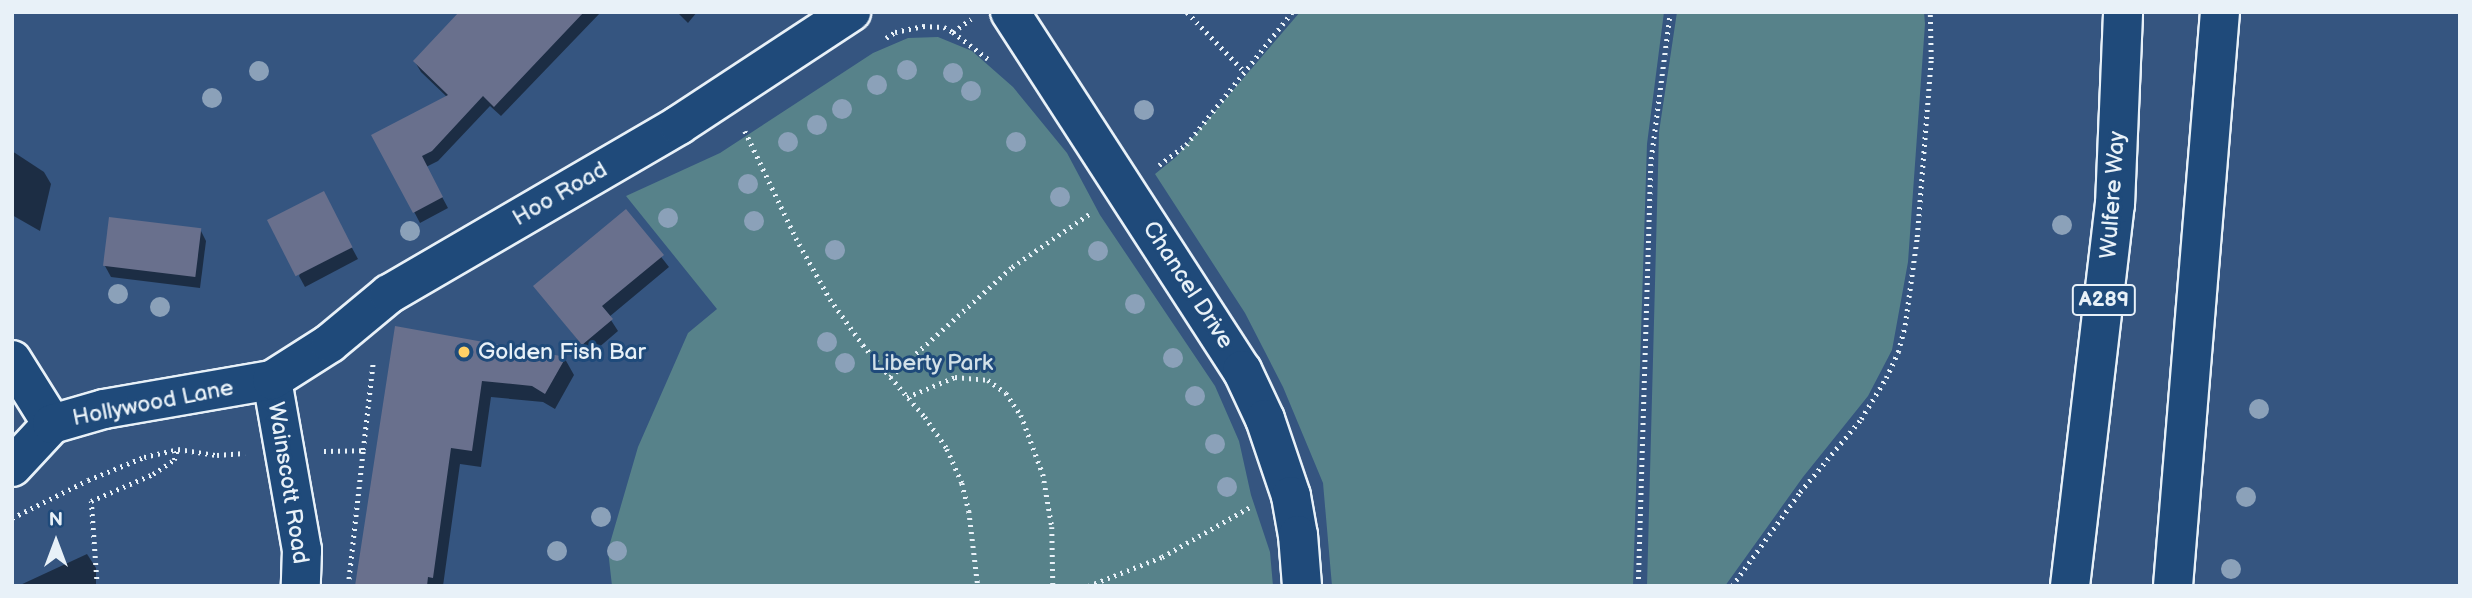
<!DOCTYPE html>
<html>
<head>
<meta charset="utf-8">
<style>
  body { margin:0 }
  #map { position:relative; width:2472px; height:598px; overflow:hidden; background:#355580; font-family:"Balsamiq Sans",sans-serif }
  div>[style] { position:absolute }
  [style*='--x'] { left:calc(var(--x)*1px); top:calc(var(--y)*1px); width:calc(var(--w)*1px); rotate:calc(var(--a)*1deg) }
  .green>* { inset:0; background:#57828a }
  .shadow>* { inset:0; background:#0007 }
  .building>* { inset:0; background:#69708d; transform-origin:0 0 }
  .path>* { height:4.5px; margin-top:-2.25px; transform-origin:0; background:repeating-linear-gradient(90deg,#e8f1f8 0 2px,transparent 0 7px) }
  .roads { filter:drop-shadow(2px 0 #e8f1f8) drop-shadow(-2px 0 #e8f1f8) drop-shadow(0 2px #e8f1f8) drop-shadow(0 -2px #e8f1f8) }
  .minor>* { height:38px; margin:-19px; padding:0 19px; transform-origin:19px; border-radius:19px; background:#1f4a7a }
  .tertiary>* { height:38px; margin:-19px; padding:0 19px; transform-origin:19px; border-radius:19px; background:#1f4a7a }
  .secondary>* { height:38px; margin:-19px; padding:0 19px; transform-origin:19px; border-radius:19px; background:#1f4a7a }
  .primary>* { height:38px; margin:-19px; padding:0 19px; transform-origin:19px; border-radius:19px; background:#1f4a7a }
  .trees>* { width:20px; height:20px; margin:-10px; border-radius:50%; background:#8ba1b9 }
  .dots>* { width:19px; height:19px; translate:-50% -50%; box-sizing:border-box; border:4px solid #1f4a7a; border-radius:50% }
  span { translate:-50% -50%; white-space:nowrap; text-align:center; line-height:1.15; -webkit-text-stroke:6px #1f4a7a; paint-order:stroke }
  .shield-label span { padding:2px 5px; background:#1f4a7a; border:2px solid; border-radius:5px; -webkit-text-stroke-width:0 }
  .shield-label { font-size:21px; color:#e8f1f8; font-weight:700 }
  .street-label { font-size:23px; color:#e8f1f8 }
  .poi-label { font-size:23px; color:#e8f1f8 }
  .left { translate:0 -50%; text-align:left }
  .park-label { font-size:23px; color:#d2e0e8 }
  .frame { position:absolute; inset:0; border:14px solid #e8f1f8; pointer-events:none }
  .north { position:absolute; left:21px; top:507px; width:70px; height:70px; -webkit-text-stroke:5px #1f4a7a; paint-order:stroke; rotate:0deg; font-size:19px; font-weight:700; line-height:28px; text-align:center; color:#e8f1f8 }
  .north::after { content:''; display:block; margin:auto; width:24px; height:32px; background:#e8f1f8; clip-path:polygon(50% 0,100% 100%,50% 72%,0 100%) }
</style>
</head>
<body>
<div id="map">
  <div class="green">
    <i style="clip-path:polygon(1300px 12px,1664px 12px,1647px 144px,1633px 586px,1332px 586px,1323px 483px,1283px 387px,1245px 313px,1155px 174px,1176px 157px)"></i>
    <i style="clip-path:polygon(1677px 12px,1924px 12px,1925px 24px,1908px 262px,1892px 350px,1868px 396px,1803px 477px,1725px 586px,1647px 586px,1659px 132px)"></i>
    <i style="clip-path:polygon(938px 37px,972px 51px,1013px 87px,1067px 153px,1100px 215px,1215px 386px,1239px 441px,1251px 495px,1270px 552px,1273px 586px,612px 586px,608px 550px,638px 447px,688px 333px,717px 309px,626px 196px,720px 153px,873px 53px,908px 38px)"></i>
  </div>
  <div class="shadow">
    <i style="clip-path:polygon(462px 12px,601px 12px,501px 116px,490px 106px,438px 161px,426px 167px,448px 208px,420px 223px,374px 135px,447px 97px,421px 72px,415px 62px)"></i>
    <i style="clip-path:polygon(677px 12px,697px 12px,688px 23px)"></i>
    <i style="clip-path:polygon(12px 151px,44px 172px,51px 184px,40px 231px,12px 215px)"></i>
    <i style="clip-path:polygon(329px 205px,358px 259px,305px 287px,299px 276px)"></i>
    <i style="clip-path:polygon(626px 212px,669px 267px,609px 317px,618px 331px,590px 355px,535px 286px)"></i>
    <i style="clip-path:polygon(200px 229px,206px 241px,200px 288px,111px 277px,105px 266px)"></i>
    <i style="clip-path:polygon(396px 328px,565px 359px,574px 375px,555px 409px,543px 402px,491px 397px,481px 467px,460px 464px,443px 586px,358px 586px)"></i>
    <i style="clip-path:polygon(87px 554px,96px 568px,96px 586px,18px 586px)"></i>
  </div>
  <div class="building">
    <i style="clip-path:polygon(459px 12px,584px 12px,494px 107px,483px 96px,432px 151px,422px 156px,443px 197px,413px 213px,371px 135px,448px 95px,413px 61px)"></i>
    <i style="left:324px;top:191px;width:63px;height:64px;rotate:63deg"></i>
    <i style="clip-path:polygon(626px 209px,664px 255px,602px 306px,613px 319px,582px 345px,533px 286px)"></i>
    <i style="left:109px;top:217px;width:93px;height:49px;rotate:7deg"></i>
    <i style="clip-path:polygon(395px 326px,566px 357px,545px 394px,532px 386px,482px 381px,472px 451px,451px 448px,433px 578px,428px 577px,427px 586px,355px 586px)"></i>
  </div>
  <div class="path">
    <i style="--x:1187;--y:12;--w:81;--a:46"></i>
    <i style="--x:953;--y:32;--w:44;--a:37.6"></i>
    <i style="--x:886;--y:38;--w:11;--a:-34"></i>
    <i style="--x:895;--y:32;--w:29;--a:-12"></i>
    <i style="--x:923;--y:26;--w:21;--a:3"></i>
    <i style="--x:944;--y:27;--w:10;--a:29"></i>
    <i style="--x:953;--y:32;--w:22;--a:-36"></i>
    <i style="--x:745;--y:131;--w:119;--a:64.5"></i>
    <i style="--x:796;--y:238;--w:70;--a:60.9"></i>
    <i style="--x:830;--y:299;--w:57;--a:54.3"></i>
    <i style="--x:863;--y:345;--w:95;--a:49.3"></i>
    <i style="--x:925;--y:417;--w:39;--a:55"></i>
    <i style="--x:947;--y:449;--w:37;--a:66"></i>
    <i style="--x:962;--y:483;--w:29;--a:76"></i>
    <i style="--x:969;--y:511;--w:76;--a:83.2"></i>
    <i style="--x:1159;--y:165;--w:34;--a:-37"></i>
    <i style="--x:1186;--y:145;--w:170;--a:-51.4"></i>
    <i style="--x:890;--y:377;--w:164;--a:-42"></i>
    <i style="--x:1012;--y:267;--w:97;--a:-34.5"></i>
    <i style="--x:907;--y:397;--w:52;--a:-22.6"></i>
    <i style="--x:955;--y:377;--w:33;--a:5"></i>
    <i style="--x:988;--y:380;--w:22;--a:36"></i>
    <i style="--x:1006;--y:393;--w:27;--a:56"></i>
    <i style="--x:1021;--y:415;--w:63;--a:69.6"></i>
    <i style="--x:1043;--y:474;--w:54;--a:80.4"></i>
    <i style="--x:1052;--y:527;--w:59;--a:89"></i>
    <i style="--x:324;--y:451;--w:39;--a:-1"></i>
    <i style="--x:363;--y:450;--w:89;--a:-83.5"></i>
    <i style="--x:12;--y:518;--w:85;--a:-26.6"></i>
    <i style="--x:88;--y:480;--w:61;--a:-22.3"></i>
    <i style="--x:144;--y:457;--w:35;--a:-13"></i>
    <i style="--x:178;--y:449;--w:39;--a:9"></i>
    <i style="--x:217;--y:455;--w:28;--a:-4"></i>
    <i style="--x:97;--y:586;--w:85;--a:-94"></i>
    <i style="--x:91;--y:501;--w:68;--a:-23.5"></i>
    <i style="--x:153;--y:474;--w:25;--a:-34"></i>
    <i style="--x:174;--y:460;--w:10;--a:-73"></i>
    <i style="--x:348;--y:586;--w:137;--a:-83.7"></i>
    <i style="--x:1088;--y:586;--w:79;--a:-21.4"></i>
    <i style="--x:1162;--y:557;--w:101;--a:-29.6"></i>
    <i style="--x:1638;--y:586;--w:427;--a:-88.3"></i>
    <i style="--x:1651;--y:159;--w:148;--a:-82.6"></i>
    <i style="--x:1732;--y:586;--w:116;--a:-54.1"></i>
    <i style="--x:1800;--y:492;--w:95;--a:-50.1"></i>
    <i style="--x:1861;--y:419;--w:48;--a:-58.6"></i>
    <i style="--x:1886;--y:378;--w:29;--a:-65"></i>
    <i style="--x:1898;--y:352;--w:28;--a:-75"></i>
    <i style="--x:1905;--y:325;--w:89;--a:-82.2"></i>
    <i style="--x:1917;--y:237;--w:179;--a:-85.5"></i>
    <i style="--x:1931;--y:59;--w:47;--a:-91.2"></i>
  </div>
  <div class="roads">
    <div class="minor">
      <i style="--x:1010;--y:12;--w:427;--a:57.1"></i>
      <i style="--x:1242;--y:370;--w:54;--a:64.9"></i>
      <i style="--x:1265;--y:419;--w:81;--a:71.3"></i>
      <i style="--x:1291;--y:496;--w:40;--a:80"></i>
      <i style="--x:1298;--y:535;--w:51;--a:85.5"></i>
      <i style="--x:12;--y:360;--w:75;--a:58"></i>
    </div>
    <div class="tertiary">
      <i style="--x:272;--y:380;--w:173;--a:80"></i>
      <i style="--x:302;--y:550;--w:36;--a:92"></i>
    </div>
    <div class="secondary">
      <i style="--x:12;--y:467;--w:59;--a:-47.1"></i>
      <i style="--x:52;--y:424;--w:54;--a:-16.1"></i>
      <i style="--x:104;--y:409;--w:170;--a:-9.8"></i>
      <i style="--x:272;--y:380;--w:69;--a:-32.5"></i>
      <i style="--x:330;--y:343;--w:77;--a:-39.7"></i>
      <i style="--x:389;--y:294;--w:336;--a:-30.2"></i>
      <i style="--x:679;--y:125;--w:206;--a:-33.3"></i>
    </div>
    <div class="primary">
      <i style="--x:2070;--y:586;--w:384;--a:-83.3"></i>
      <i style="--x:2115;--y:205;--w:193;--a:-87.6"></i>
      <i style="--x:2173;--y:586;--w:576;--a:-85.32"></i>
    </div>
  </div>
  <div class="trees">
    <i style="left:907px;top:70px"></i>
    <i style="left:259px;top:71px"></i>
    <i style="left:953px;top:73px"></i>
    <i style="left:877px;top:85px"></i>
    <i style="left:971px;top:91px"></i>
    <i style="left:212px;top:98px"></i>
    <i style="left:842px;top:109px"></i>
    <i style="left:1144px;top:110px"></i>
    <i style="left:817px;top:125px"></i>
    <i style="left:788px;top:142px"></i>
    <i style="left:1016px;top:142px"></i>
    <i style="left:748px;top:184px"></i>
    <i style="left:1060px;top:197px"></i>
    <i style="left:668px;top:218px"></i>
    <i style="left:754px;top:221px"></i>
    <i style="left:2062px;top:225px"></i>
    <i style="left:410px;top:231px"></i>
    <i style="left:835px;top:250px"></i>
    <i style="left:1098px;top:251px"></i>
    <i style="left:118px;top:294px"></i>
    <i style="left:1135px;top:304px"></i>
    <i style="left:160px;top:307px"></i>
    <i style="left:827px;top:342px"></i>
    <i style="left:1173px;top:358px"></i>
    <i style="left:845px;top:363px"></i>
    <i style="left:1195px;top:396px"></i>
    <i style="left:2259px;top:409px"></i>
    <i style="left:1215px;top:444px"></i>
    <i style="left:1227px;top:487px"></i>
    <i style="left:2246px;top:497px"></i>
    <i style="left:601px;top:517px"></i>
    <i style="left:557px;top:551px"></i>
    <i style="left:617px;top:551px"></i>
    <i style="left:2231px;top:569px"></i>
  </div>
  <div class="dots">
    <i style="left:464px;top:352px;background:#ffd166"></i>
  </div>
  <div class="shield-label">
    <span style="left:2104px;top:300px">A289</span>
  </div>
  <div class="street-label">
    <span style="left:560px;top:194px;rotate:-30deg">Hoo Road</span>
    <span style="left:2113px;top:195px;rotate:-86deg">Wulfere Way</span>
    <span style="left:1188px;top:285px;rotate:57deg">Chancel Drive</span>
    <span style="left:153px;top:403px;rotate:-11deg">Hollywood Lane</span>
    <span style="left:288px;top:483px;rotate:81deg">Wainscott Road</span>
  </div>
  <div class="poi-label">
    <span class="left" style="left:478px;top:352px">Golden Fish Bar</span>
  </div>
  <div class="park-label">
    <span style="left:932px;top:363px">Liberty Park</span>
  </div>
  <div class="frame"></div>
  <div class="north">N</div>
</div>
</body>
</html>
